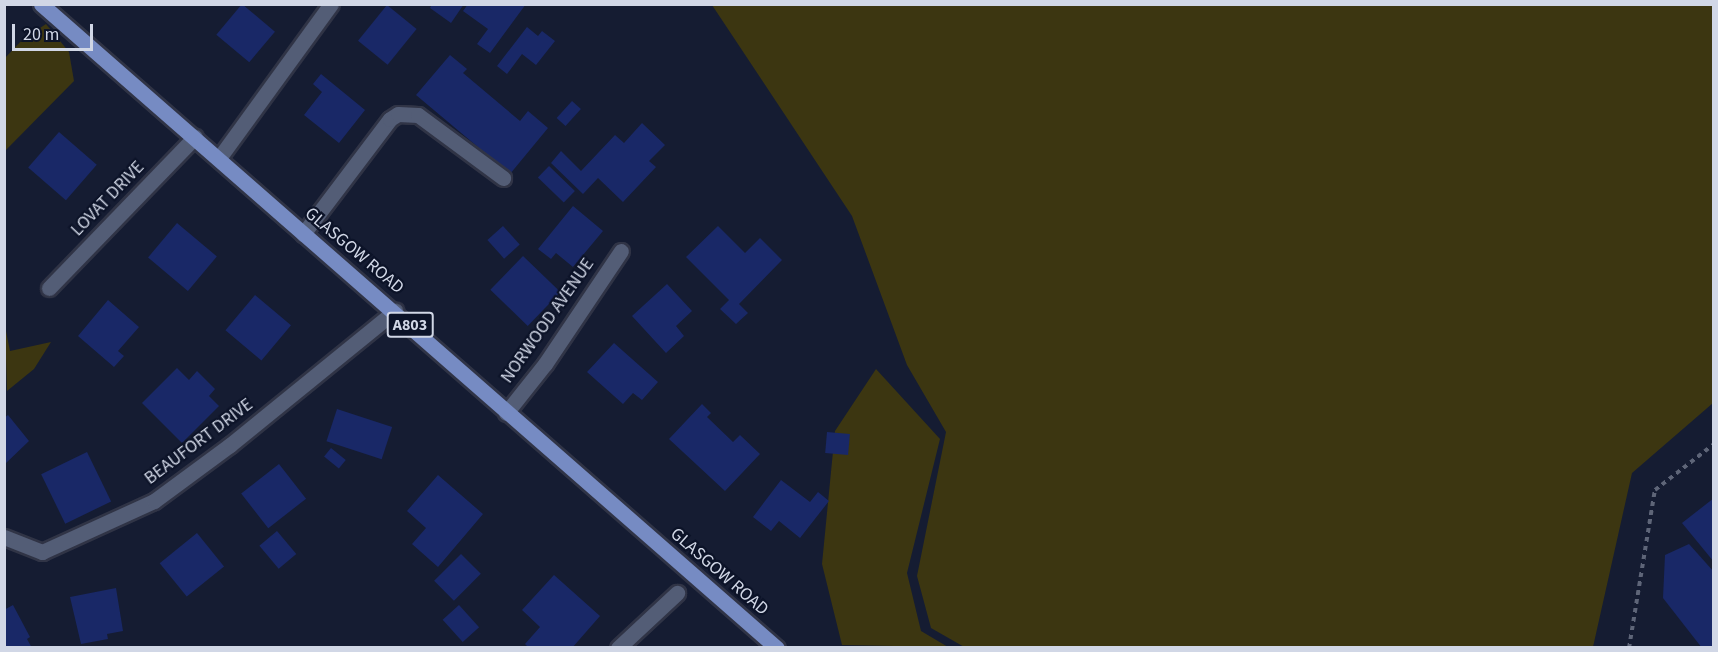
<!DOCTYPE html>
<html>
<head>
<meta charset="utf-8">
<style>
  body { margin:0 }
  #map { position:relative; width:1718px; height:652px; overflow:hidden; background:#151c32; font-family:"Source Sans 3",sans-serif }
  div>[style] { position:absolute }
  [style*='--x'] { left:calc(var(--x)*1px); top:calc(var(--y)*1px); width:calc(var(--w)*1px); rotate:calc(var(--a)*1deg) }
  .green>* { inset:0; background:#3c3611 }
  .building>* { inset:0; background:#192867; transform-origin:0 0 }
  .path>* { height:4px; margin-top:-2px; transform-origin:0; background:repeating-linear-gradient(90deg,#5e6578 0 4.5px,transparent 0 9px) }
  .roads { filter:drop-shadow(2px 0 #303446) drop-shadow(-2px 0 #303446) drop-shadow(0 2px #303446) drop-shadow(0 -2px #303446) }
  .service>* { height:15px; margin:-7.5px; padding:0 7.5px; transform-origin:7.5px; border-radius:7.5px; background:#535d76 }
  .minor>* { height:15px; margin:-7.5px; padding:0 7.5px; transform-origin:7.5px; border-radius:7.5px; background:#535d76 }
  .primary>* { height:15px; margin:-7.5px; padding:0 7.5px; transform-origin:7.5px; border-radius:7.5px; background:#768bc3 }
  span { translate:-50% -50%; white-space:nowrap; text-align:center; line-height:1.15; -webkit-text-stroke:4.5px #0c1328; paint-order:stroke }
  .shield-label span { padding:2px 4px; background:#0c1328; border:2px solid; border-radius:4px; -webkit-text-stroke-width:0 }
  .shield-label { font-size:16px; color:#d1d7e6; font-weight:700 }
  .street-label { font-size:18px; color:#d1d7e6 }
  .frame { position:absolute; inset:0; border:6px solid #d1d7e6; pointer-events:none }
  .scale { position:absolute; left:12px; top:24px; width:81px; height:27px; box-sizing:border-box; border:3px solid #d1d7e6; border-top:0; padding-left:8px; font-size:18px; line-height:21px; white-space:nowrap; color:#d1d7e6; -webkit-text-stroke:4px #0c1328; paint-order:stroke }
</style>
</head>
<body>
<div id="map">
  <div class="green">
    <i style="clip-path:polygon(712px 5px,1713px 5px,1713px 403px,1632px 473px,1593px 647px,966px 648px,931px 628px,917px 576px,946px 432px,907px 365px,852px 216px)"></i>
    <i style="clip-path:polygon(46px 24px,69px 52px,74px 81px,5px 151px,5px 58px,22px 40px)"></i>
    <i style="clip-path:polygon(5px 326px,10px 351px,51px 342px,34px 369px,7px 391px)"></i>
    <i style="clip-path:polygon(876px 369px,940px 439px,907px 573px,921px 631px,948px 647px,842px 645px,822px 564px,835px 431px)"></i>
  </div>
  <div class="building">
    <i style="left:242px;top:4px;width:43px;height:40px;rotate:40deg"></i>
    <i style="clip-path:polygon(432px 4px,464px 4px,451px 23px,430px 8px)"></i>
    <i style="clip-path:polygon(468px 4px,526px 4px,490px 53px,477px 44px,488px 29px,463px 11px)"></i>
    <i style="left:387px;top:5px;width:38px;height:46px;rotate:39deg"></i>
    <i style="clip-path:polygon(527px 27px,538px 36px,542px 31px,555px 41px,536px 65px,522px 54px,507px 74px,497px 66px)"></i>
    <i style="clip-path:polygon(450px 55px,467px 69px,463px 73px,520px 121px,528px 111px,548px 128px,510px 174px,416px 95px)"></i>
    <i style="clip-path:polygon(321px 74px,365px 110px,339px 143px,304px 115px,322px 92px,313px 84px)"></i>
    <i style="left:572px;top:101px;width:12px;height:23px;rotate:42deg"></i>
    <i style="clip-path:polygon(642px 123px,665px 145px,649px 161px,656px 167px,623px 202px,598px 178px,583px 194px,551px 163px,561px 151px,581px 171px,615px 135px,624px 143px)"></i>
    <i style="left:59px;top:132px;width:50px;height:47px;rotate:41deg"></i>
    <i style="left:549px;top:166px;width:36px;height:16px;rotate:44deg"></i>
    <i style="clip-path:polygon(573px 206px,603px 231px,573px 267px,556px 253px,551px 259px,538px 249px)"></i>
    <i style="left:177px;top:223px;width:52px;height:45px;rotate:40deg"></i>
    <i style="left:503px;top:226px;width:25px;height:21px;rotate:48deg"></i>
    <i style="clip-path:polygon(718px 226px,745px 253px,760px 238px,782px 260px,739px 304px,748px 313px,736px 324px,720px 309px,729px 300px,686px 257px)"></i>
    <i style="left:523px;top:256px;width:52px;height:47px;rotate:44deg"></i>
    <i style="clip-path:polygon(667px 284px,692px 311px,676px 326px,684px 336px,666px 353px,632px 316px)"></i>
    <i style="left:255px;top:295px;width:47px;height:46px;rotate:40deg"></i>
    <i style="clip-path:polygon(108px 300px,139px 327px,118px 351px,124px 356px,114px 367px,78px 336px)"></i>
    <i style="clip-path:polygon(614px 343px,658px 382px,642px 400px,633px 393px,623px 404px,587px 372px)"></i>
    <i style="clip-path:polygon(177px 368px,189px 380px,197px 371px,215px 389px,209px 396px,219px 406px,182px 443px,142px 403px)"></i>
    <i style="clip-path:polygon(702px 404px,711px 413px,707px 417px,733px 442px,740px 435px,760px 454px,725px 491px,669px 439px)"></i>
    <i style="left:337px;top:409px;width:58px;height:34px;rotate:18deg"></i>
    <i style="clip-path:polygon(8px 415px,29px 441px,4px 465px,4px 418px)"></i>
    <i style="left:827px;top:432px;width:23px;height:21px;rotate:5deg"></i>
    <i style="left:331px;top:448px;width:19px;height:11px;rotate:39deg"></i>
    <i style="left:87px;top:452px;width:55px;height:51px;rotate:64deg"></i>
    <i style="left:279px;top:464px;width:44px;height:48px;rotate:52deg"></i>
    <i style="clip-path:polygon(438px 475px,483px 514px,438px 567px,412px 544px,426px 528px,407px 511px)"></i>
    <i style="clip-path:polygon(781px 480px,810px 502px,818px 492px,829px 501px,800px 538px,779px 521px,771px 531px,753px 517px)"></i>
    <i style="clip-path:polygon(1714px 498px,1714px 562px,1682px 523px)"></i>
    <i style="left:277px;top:531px;width:30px;height:23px;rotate:50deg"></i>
    <i style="left:197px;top:533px;width:43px;height:48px;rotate:51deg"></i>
    <i style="clip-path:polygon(1689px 544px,1714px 572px,1714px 648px,1702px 648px,1663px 598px,1665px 555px)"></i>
    <i style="left:461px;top:554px;width:28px;height:38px;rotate:45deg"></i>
    <i style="clip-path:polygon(554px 575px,600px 616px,572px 648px,529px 648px,525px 644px,540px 627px,522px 610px)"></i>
    <i style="clip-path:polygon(116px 588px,123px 631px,107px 634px,108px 639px,81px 644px,70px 597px)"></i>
    <i style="clip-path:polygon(13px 605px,30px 637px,27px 639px,32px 648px,4px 648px,4px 610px)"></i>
    <i style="left:459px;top:605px;width:30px;height:22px;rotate:48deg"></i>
  </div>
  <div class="path">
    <i style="--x:1629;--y:648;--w:160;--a:-80.7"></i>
    <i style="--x:1655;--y:490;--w:75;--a:-37.9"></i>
  </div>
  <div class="roads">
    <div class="service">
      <i style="--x:303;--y:234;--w:144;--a:-52.9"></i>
      <i style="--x:390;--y:119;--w:9;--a:-32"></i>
      <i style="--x:398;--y:114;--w:20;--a:3"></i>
      <i style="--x:418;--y:115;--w:106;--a:36.5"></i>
    </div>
    <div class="minor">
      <i style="--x:219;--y:158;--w:190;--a:-54"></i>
      <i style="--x:49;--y:288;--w:210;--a:-46"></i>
      <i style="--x:506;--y:413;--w:63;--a:-51.5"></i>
      <i style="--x:545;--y:364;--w:136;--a:-56.1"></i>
      <i style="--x:4;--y:537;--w:41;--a:21.5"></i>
      <i style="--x:42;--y:552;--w:123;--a:-24.5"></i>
      <i style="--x:154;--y:501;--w:94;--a:-36.4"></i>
      <i style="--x:230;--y:445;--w:213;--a:-39.1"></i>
      <i style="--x:618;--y:648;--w:81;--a:-43"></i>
    </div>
    <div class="primary">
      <i style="--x:41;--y:4;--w:978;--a:41.19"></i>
    </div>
  </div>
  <div class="shield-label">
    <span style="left:410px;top:325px">A803</span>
  </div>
  <div class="street-label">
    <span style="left:108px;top:199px;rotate:-46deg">LOVAT DRIVE</span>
    <span style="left:354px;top:251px;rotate:40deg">GLASGOW ROAD</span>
    <span style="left:548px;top:321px;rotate:-55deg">NORWOOD AVENUE</span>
    <span style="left:199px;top:442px;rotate:-37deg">BEAUFORT DRIVE</span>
    <span style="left:719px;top:572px;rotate:41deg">GLASGOW ROAD</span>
  </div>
  <div class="frame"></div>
  <div class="scale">20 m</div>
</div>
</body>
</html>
